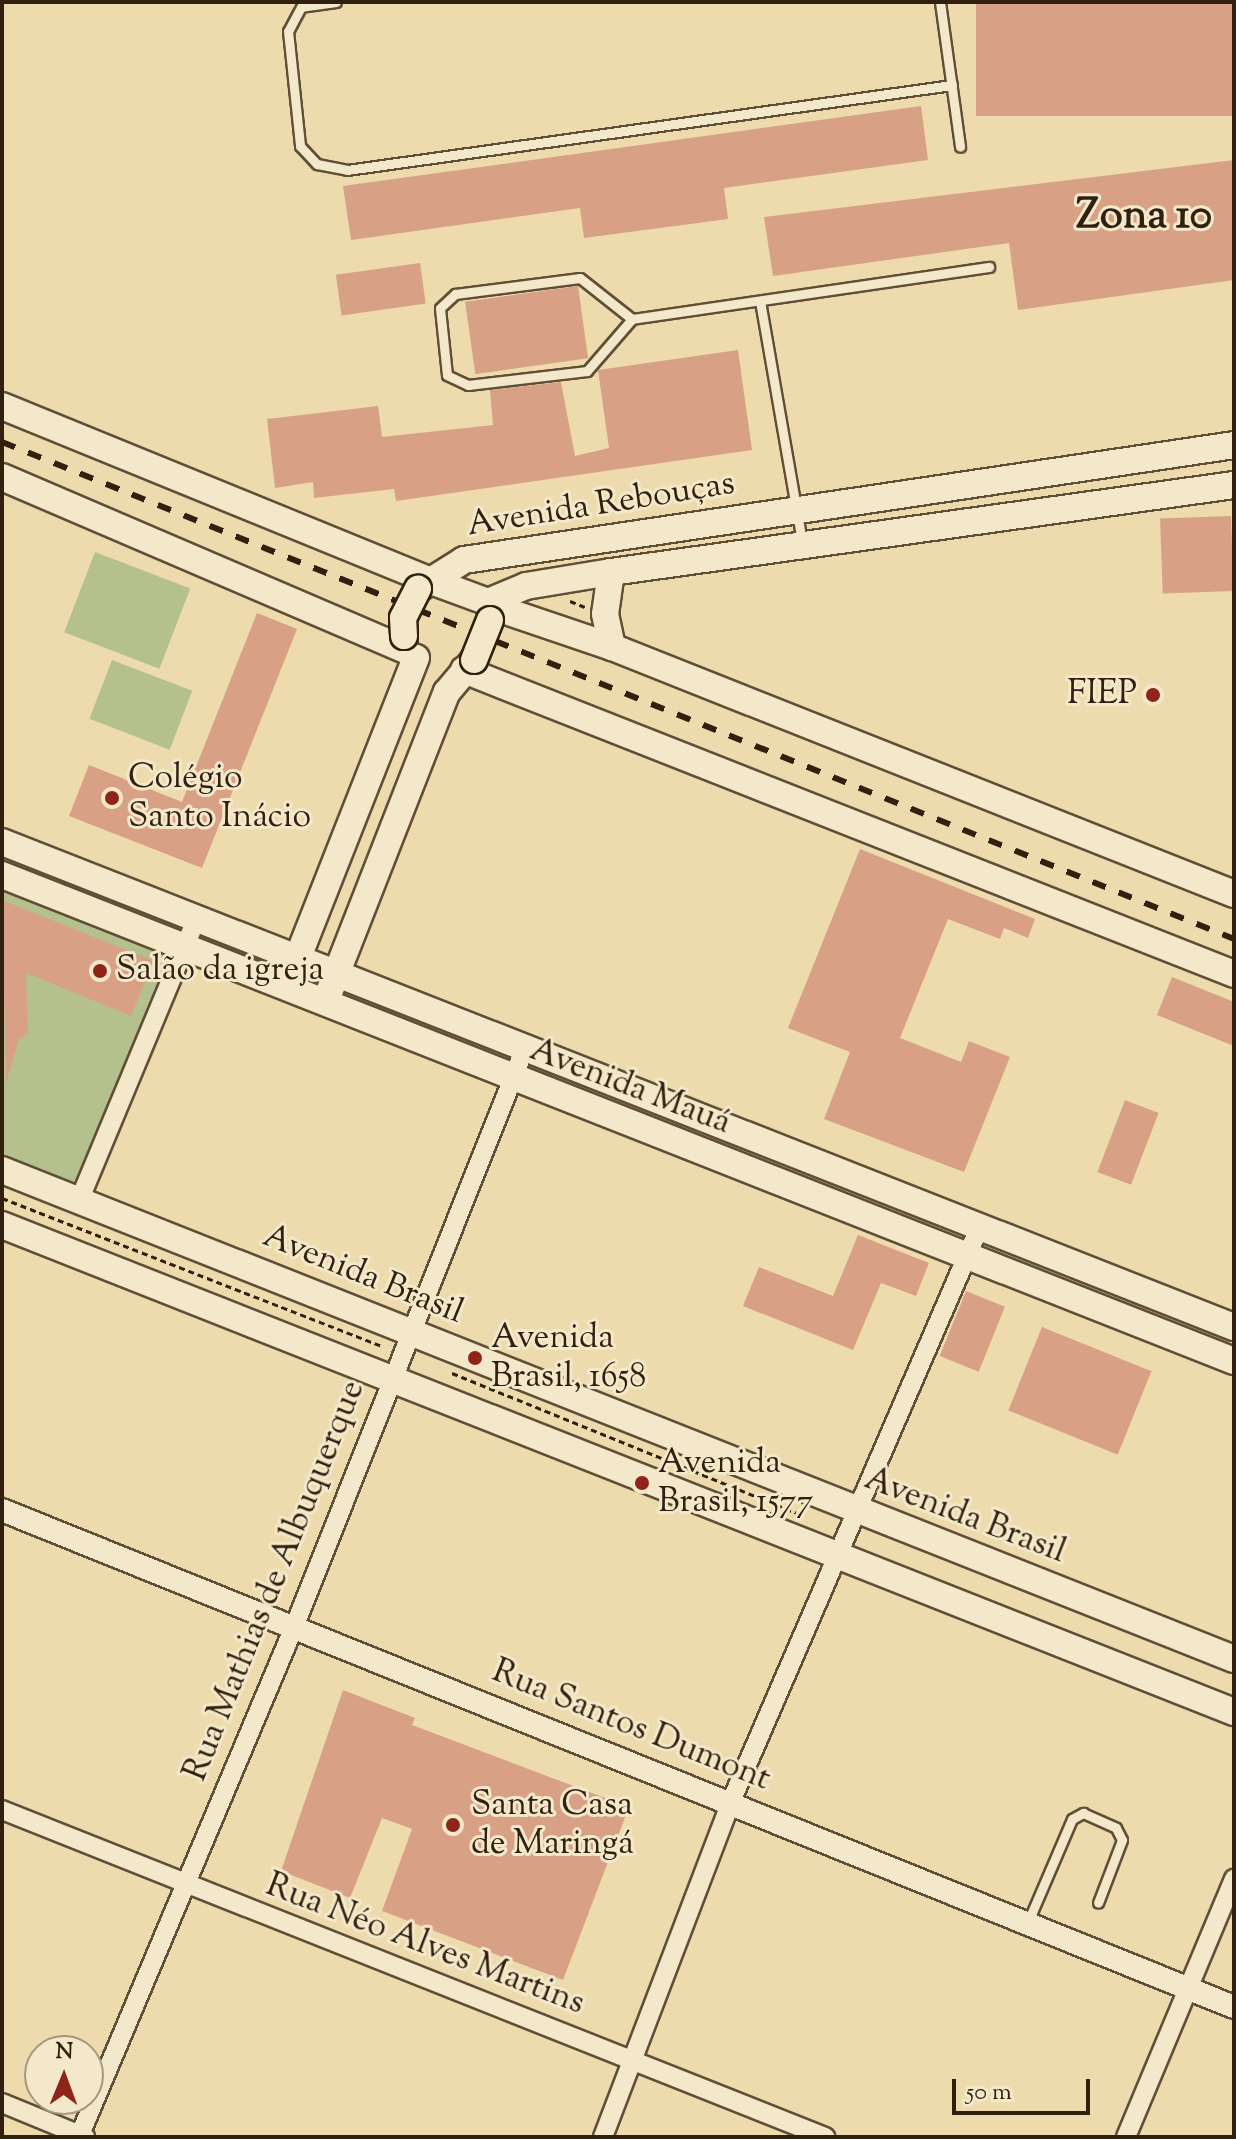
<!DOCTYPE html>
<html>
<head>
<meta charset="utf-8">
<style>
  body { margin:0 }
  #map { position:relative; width:1236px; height:2139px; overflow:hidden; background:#eddbad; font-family:"Sorts Mill Goudy",serif }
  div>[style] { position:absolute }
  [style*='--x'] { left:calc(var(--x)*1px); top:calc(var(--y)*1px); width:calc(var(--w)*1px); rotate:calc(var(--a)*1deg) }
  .green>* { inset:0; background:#b4c18d; transform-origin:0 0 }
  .building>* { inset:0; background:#d8a186; transform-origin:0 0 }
  .path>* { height:3px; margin-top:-1.5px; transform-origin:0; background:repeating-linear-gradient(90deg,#311f0f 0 6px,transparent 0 10px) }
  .roads { filter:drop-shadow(2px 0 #604e36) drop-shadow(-2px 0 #604e36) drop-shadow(0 2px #604e36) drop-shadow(0 -2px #604e36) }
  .service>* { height:9px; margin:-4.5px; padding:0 4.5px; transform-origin:4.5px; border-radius:4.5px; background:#f3e8ca }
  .minor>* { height:18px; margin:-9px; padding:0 9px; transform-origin:9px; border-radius:9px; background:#f3e8ca }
  .tertiary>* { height:22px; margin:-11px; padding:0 11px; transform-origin:11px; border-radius:11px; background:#f3e8ca }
  .secondary>* { height:26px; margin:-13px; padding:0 13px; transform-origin:13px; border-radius:13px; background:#f3e8ca }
  .rail>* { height:6px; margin-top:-3px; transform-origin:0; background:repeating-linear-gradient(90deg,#311f0f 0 14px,transparent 0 28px) }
  .bridges { filter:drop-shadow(2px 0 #311f0f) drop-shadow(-2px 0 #311f0f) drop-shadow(0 2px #311f0f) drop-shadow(0 -2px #311f0f) }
  .secondary-bridge>* { height:26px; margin:-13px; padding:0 13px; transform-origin:13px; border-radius:13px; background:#f3e8ca }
  .dots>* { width:22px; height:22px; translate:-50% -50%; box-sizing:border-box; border:4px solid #f3e8ca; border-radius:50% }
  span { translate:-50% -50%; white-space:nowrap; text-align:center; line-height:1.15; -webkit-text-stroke:6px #f3e8ca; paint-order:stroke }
  .street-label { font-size:34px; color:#311f0f }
  .poi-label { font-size:34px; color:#311f0f }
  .right { translate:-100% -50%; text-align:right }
  .left { translate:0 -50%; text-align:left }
  .district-label { font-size:42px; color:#311f0f; font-weight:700 }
  .frame { position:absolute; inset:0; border:4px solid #311f0f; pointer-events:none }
  .north { position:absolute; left:24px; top:2035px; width:80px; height:80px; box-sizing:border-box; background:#f3e8ca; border:2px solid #a5987f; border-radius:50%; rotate:1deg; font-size:22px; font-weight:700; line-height:32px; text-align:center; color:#311f0f }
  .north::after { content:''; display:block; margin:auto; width:28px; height:36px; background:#8f2418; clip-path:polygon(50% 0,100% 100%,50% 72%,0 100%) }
  .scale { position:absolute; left:952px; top:2079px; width:138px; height:36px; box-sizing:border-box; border:4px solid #311f0f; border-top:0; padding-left:10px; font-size:24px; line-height:28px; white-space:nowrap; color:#311f0f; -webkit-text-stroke:6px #f3e8ca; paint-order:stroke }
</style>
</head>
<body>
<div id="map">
  <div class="green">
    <i style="left:95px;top:552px;width:102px;height:86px;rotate:21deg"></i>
    <i style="left:112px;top:660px;width:86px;height:63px;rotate:21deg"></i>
    <i style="clip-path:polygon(2px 875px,184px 948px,79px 1201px,2px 1170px)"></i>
  </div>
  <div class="building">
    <i style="left:1234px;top:2px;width:114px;height:258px;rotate:90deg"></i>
    <i style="clip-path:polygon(921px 106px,928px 160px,724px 188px,728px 219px,584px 238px,580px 208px,351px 240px,343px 186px)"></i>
    <i style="clip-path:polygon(1234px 160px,1234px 280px,1018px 310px,1009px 243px,773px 276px,764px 217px)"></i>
    <i style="left:420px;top:263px;width:41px;height:85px;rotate:82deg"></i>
    <i style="left:578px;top:286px;width:73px;height:114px;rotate:82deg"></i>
    <i style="clip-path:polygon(738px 350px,752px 450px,396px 501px,394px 489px,314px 498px,313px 482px,275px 488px,267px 419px,378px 406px,382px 437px,493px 425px,490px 390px,561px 382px,575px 456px,609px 448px,598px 370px)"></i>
    <i style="left:1231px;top:516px;width:75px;height:71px;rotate:88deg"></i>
    <i style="clip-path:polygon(257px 613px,297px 629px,202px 868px,69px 816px,89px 765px,182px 802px)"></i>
    <i style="clip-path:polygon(860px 849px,1035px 919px,1028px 938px,1004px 928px,1000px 939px,948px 919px,900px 1038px,961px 1062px,969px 1041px,1010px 1057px,964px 1172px,824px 1119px,850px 1052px,788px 1028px)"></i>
    <i style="clip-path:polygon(2px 900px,154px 961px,131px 1016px,26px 973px,28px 1033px,19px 1039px,6px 1083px)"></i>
    <i style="clip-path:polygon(1172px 977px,1234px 1002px,1234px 1046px,1157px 1015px)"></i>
    <i style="left:1125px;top:1100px;width:36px;height:77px;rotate:21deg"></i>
    <i style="clip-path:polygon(858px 1235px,929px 1263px,916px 1296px,881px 1283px,853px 1350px,743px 1306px,759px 1267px,833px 1296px)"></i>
    <i style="left:966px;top:1291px;width:42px;height:70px;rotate:22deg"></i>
    <i style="left:1042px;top:1327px;width:118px;height:90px;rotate:22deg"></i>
    <i style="clip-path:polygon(343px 1690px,415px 1718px,412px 1725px,629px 1807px,563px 1980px,382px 1911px,412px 1829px,382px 1818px,350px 1898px,281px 1871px)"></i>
  </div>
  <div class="path">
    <i style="--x:570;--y:601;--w:16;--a:22"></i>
    <i style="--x:2;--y:1198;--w:408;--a:21.3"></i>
    <i style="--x:452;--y:1373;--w:371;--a:22.1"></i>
  </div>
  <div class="roads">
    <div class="service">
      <i style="--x:336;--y:2;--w:35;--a:172"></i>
      <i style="--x:301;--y:7;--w:27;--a:118"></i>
      <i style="--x:288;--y:31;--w:116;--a:84"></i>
      <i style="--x:300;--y:146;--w:25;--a:47"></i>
      <i style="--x:317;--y:164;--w:31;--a:11"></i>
      <i style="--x:347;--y:170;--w:611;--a:-8"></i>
      <i style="--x:940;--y:2;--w:146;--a:82.1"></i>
      <i style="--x:760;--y:301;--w:245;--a:80.1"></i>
      <i style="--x:632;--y:319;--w:69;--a:130.9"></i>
      <i style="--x:587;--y:371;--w:120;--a:173.3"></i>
      <i style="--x:468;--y:385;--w:23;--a:-155"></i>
      <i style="--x:447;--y:375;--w:67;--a:-96"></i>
      <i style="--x:440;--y:308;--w:21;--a:-43"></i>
      <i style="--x:455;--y:294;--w:126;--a:-7.3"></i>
      <i style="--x:580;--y:278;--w:66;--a:38.3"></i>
      <i style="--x:632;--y:319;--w:361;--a:-8.3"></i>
      <i style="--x:1027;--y:1924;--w:114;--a:-66.8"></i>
      <i style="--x:1072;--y:1819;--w:13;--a:-29"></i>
      <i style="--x:1083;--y:1813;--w:36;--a:24"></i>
      <i style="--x:1116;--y:1828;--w:13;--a:63"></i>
      <i style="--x:1122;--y:1840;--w:67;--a:110.9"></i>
    </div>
    <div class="minor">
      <i style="--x:79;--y:1201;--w:307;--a:-67.4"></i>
      <i style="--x:2;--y:1810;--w:886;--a:21.67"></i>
      <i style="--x:2;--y:2103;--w:90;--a:22.3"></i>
      <i style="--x:79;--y:2137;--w:556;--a:-67.13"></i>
      <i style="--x:295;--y:1625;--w:621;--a:-68.27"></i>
      <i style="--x:603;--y:2137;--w:356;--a:-69.1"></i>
      <i style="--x:730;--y:1804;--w:630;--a:-66.61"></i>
      <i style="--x:1126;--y:2137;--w:280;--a:-67.3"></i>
    </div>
    <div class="tertiary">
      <i style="--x:2;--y:1510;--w:1328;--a:21.97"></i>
    </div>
    <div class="secondary">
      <i style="--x:2;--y:406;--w:460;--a:22.2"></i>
      <i style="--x:2;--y:477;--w:439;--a:23.2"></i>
      <i style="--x:611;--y:572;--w:42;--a:98.1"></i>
      <i style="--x:605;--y:614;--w:34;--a:78"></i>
      <i style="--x:434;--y:582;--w:58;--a:20.3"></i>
      <i style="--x:418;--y:589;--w:54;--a:-32.2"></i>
      <i style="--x:464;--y:560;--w:779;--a:-8.49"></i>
      <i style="--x:488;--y:602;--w:41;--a:-22.8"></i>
      <i style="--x:526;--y:586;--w:86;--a:-9.4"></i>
      <i style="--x:611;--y:572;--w:629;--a:-7.95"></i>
      <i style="--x:494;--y:607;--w:125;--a:18.7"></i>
      <i style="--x:612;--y:647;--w:669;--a:21.66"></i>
      <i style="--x:464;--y:670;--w:828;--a:21.54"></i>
      <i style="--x:2;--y:842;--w:1324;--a:21.49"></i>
      <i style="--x:2;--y:875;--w:1324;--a:21.53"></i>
      <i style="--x:291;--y:975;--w:341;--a:-68.5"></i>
      <i style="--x:330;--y:990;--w:320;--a:-68.6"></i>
      <i style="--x:447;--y:692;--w:42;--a:-49.8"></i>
      <i style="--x:2;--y:1170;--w:1325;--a:21.65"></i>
      <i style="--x:2;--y:1225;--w:1325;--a:21.57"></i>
    </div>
  </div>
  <div class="rail">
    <i style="--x:2;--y:442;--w:1328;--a:21.97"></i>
  </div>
  <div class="bridges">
    <div class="secondary-bridge">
      <i style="--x:404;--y:636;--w:18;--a:-93"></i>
      <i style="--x:403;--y:618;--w:33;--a:-63"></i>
      <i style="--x:474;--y:660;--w:43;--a:-68.2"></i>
    </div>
  </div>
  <div class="dots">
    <i style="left:1153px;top:695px;background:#8f2418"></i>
    <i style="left:112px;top:798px;background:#8f2418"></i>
    <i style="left:100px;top:971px;background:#8f2418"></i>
    <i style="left:475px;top:1358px;background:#8f2418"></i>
    <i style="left:642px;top:1483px;background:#8f2418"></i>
    <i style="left:453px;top:1825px;background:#8f2418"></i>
  </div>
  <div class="street-label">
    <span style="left:601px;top:505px;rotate:-9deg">Avenida Rebouças</span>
    <span style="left:630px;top:1087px;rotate:21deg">Avenida Mauá</span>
    <span style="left:363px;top:1275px;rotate:22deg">Avenida Brasil</span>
    <span style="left:965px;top:1516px;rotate:21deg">Avenida Brasil</span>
    <span style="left:275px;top:1581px;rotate:-68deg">Rua Mathias de Albuquerque</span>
    <span style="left:631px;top:1726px;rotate:22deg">Rua Santos Dumont</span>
    <span style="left:425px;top:1945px;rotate:21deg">Rua Néo Alves Martins</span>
  </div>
  <div class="poi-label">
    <span class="right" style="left:1137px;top:695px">FIEP</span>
    <span class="left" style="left:128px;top:798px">Colégio<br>Santo Inácio</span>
    <span class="left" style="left:116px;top:971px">Salão da igreja</span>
    <span class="left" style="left:491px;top:1358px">Avenida<br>Brasil, 1658</span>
    <span class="left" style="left:658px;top:1483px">Avenida<br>Brasil, 1577</span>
    <span class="left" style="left:471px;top:1825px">Santa Casa<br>de Maringá</span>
  </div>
  <div class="district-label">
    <span style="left:1144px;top:217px">Zona 10</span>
  </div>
  <div class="frame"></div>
  <div class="north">N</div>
  <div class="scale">50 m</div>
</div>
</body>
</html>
